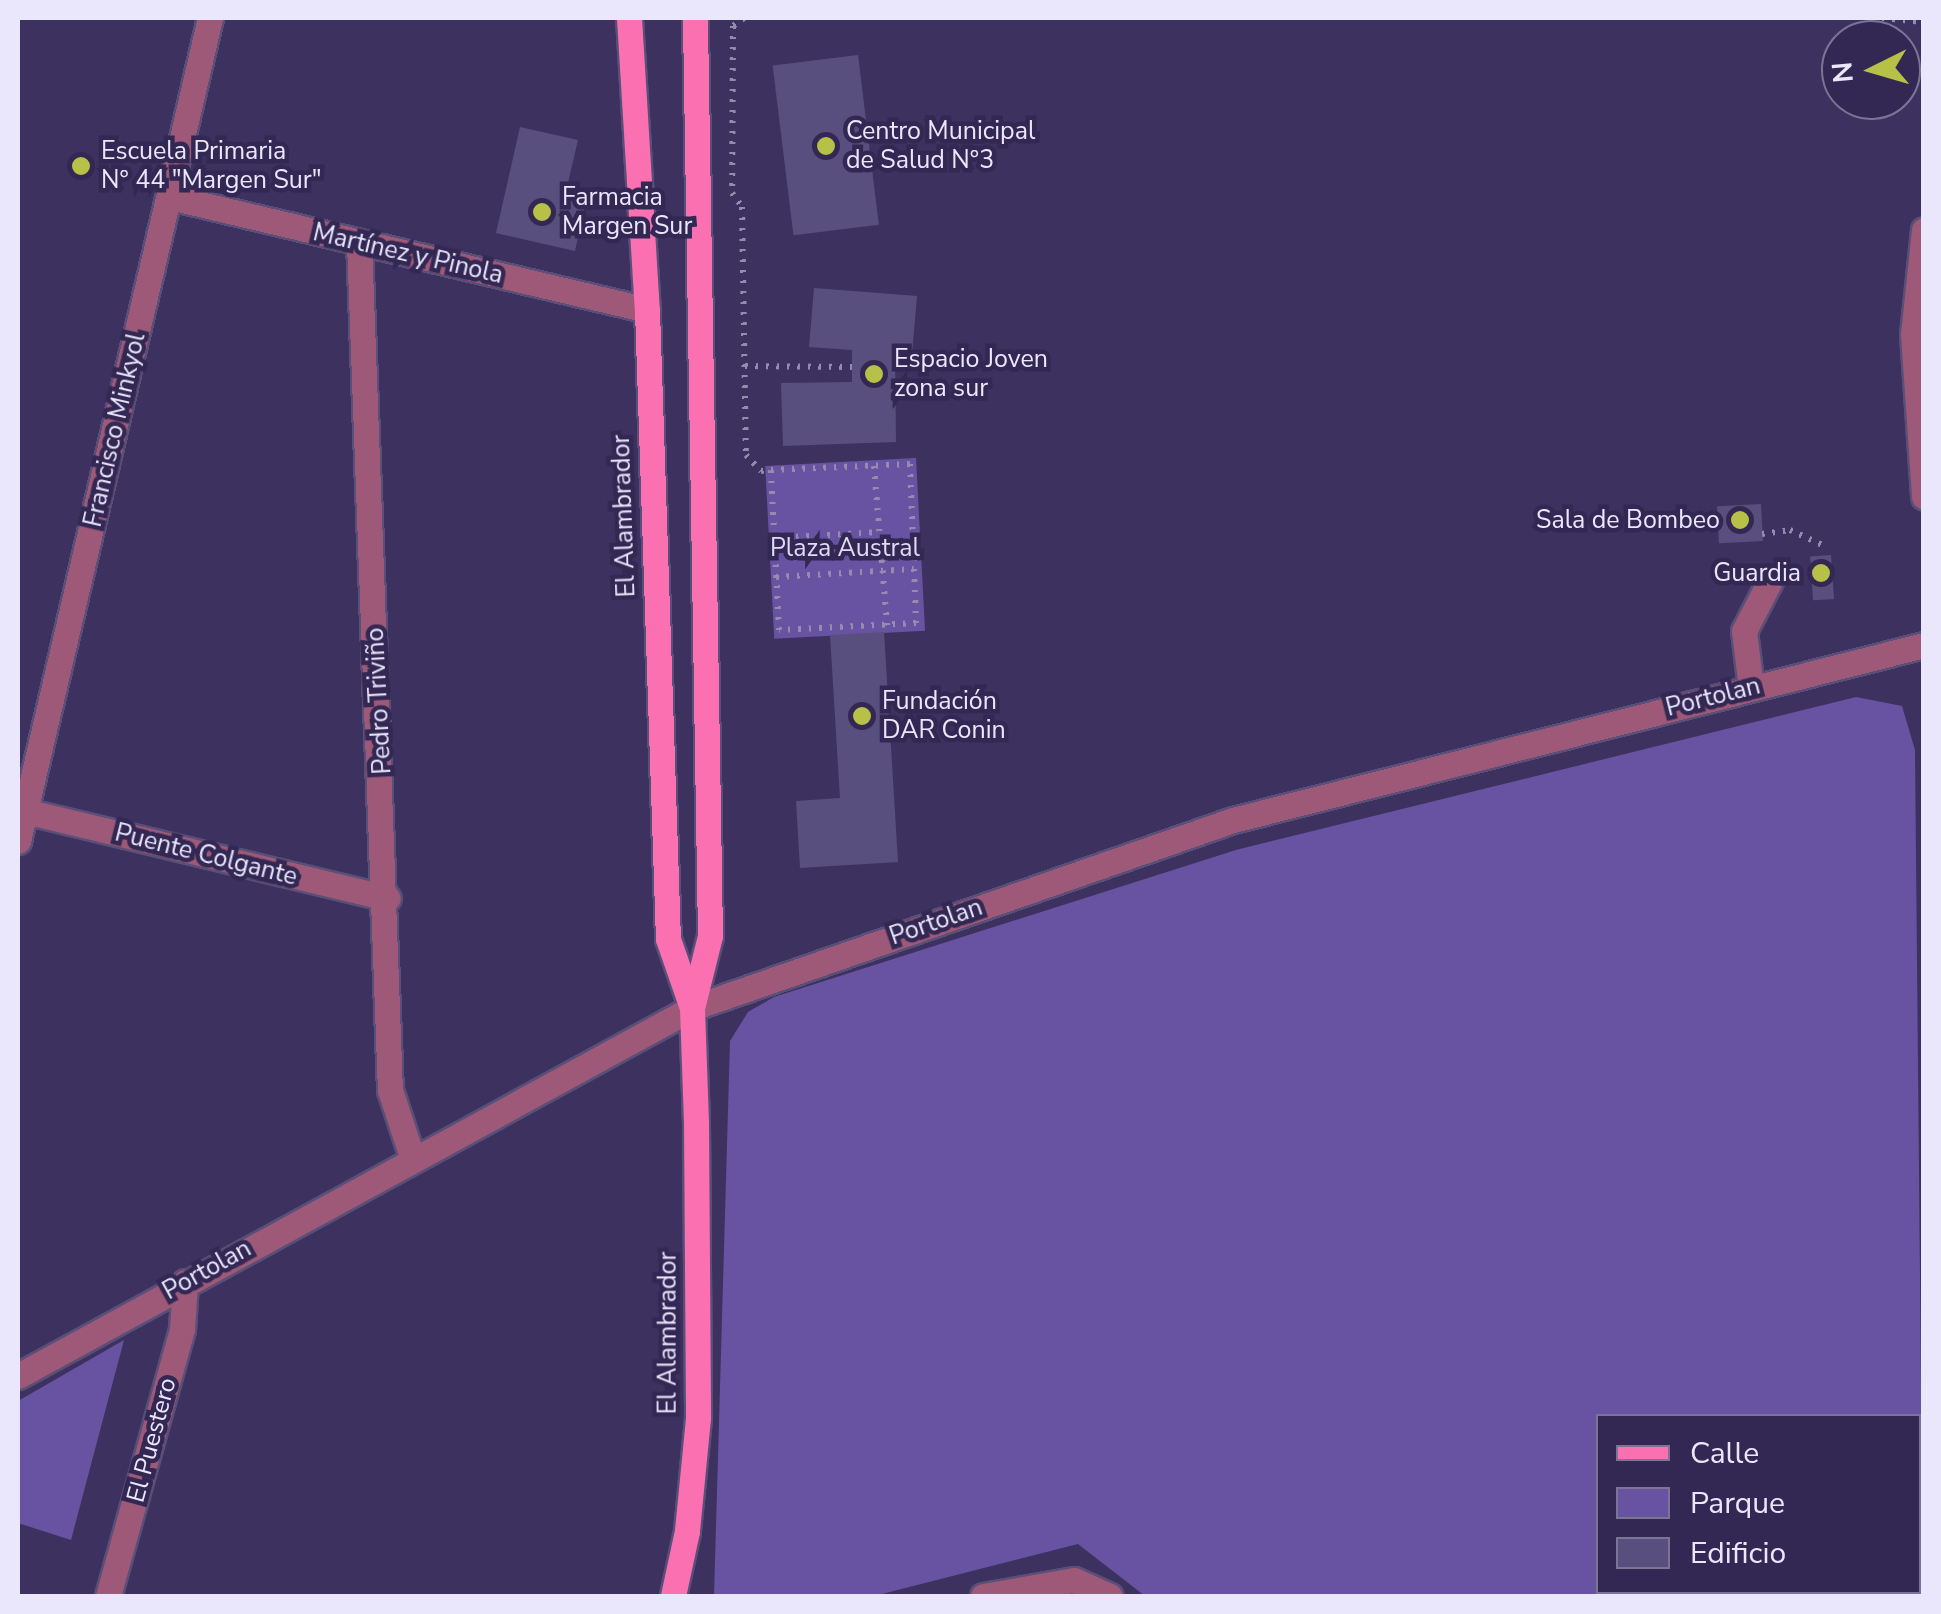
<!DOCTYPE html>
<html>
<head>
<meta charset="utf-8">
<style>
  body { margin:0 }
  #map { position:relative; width:1941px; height:1614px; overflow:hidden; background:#3d325f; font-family:"Nunito Sans",sans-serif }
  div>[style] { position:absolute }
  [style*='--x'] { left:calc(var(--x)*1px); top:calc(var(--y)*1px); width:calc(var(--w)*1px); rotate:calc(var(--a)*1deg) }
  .green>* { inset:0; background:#6853a2; transform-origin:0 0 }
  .building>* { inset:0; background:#594f7e; transform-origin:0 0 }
  .path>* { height:6px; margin-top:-3px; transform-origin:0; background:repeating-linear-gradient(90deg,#938cae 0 2.5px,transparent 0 10.5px) }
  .roads { filter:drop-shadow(2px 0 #594f78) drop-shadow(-2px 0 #594f78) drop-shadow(0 2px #594f78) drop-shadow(0 -2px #594f78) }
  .minor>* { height:25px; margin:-12.5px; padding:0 12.5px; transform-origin:12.5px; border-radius:12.5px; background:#9d5977 }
  .major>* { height:25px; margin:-12.5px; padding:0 12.5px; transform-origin:12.5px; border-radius:12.5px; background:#fb70b0 }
  .dots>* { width:28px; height:28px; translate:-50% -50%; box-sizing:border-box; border:5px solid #332853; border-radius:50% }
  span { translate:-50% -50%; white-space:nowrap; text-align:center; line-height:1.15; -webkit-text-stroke:9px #332853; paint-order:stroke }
  .poi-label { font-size:25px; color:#eae7fd }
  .left { translate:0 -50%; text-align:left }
  .right { translate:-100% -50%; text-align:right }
  .street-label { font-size:25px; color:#eae7fd }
  .park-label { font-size:25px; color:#dfdaf5 }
  .frame { position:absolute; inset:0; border:20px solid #eae7fd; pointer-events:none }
  .legend { position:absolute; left:1596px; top:1414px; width:325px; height:180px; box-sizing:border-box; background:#332853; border:2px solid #7c7497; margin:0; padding:12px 18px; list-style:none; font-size:30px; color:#eae7fd }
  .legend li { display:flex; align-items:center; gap:20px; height:50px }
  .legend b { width:50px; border:2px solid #7c7497 }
  .north { position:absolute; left:1821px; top:20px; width:100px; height:100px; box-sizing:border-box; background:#332853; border:2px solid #7c7497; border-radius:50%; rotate:265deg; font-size:28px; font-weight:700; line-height:40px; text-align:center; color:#eae7fd }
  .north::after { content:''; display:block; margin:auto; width:35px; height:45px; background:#b7c147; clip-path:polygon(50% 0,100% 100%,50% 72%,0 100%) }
</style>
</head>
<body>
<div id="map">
  <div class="green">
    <i style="left:916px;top:458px;width:173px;height:151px;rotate:87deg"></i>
    <i style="clip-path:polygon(evenodd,1856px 697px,1902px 706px,1915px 750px,1923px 1596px,1145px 1596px,1078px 1544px,874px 1596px,714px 1596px,730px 1041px,748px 1012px,774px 997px,1236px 850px,1856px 697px,1918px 1416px,1918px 1592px,1598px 1592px,1598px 1416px,1918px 1416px)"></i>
    <i style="clip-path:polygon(124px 1340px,71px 1540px,18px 1523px,18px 1401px)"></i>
  </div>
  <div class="building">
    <i style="left:858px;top:55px;width:171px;height:86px;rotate:83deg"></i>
    <i style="clip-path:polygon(520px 127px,578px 140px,567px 187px,588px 191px,575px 251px,496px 233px)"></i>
    <i style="clip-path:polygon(814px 288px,917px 296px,912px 354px,895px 353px,896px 442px,783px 446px,781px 383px,852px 382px,852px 350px,809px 347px)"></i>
    <i style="left:1761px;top:504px;width:37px;height:44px;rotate:87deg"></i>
    <i style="left:1831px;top:555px;width:44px;height:21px;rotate:86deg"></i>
    <i style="clip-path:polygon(884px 632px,898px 862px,800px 868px,796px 801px,840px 798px,830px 635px)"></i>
  </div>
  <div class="path">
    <i style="--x:744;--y:18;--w:14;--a:144"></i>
    <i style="--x:733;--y:26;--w:167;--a:90.3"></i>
    <i style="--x:732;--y:193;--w:17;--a:54"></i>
    <i style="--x:742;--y:207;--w:248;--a:89.1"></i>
    <i style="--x:746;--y:455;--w:22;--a:47"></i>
    <i style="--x:761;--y:471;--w:10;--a:-6"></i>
    <i style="--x:1882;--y:18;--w:42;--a:5.4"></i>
    <i style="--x:745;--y:366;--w:107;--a:0.5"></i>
    <i style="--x:910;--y:464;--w:159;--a:87.8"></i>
    <i style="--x:916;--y:623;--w:137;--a:177.1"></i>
    <i style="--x:779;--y:630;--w:160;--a:-92.9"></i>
    <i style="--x:771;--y:470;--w:139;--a:-2.5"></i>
    <i style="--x:874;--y:466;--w:160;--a:85.3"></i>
    <i style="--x:1762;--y:534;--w:28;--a:-8"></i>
    <i style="--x:1790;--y:530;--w:35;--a:25"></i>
    <i style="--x:775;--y:538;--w:105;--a:-3.3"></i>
    <i style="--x:776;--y:577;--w:138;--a:-3.3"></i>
  </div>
  <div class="roads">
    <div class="minor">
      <i style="--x:170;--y:197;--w:490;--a:13.3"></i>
      <i style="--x:1924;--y:230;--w:105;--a:96"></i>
      <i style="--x:1913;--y:334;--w:163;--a:86.1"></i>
      <i style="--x:359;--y:242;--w:849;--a:87.91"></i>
      <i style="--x:390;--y:1090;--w:71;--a:71.8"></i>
      <i style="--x:1751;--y:688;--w:57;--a:-97"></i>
      <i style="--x:1744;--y:631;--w:59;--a:-62.6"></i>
      <i style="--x:25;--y:811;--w:373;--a:13.5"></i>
      <i style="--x:18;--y:841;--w:845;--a:-76.87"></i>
      <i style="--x:18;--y:1376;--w:768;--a:-28.63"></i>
      <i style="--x:692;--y:1008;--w:573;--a:-19.16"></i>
      <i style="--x:1233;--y:820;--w:713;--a:-14.21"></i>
      <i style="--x:108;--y:1596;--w:277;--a:-74.5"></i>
      <i style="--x:182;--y:1329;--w:47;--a:-86.3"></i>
      <i style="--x:983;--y:1596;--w:92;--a:-10"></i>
      <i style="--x:1074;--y:1580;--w:39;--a:24"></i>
    </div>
    <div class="major">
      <i style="--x:629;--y:18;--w:293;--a:86.5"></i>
      <i style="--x:647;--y:310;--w:629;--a:88.09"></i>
      <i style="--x:668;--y:939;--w:73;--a:70.8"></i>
      <i style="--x:692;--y:1008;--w:115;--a:88"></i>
      <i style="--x:696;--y:1123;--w:295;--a:89.6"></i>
      <i style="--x:698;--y:1418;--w:114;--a:95.6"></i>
      <i style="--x:687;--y:1531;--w:66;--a:102.2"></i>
      <i style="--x:692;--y:1008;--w:74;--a:-76"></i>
      <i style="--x:710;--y:936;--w:918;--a:-90.94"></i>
    </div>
  </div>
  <div class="dots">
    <i style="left:826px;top:146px;background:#b7c147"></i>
    <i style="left:81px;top:166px;background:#b7c147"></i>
    <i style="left:542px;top:212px;background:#b7c147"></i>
    <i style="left:874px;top:374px;background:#b7c147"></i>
    <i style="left:1740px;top:520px;background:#b7c147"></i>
    <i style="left:1821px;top:573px;background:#b7c147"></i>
    <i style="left:862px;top:716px;background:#b7c147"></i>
  </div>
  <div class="poi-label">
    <span class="left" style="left:846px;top:146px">Centro Municipal<br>de Salud N°3</span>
    <span class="left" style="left:101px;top:166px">Escuela Primaria<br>N° 44 "Margen Sur"</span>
    <span class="left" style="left:562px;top:212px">Farmacia<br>Margen Sur</span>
    <span class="left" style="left:894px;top:374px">Espacio Joven<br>zona sur</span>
    <span class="right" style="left:1720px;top:520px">Sala de Bombeo</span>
    <span class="right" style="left:1801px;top:573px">Guardia</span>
    <span class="left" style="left:882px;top:716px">Fundación<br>DAR Conin</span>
  </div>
  <div class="street-label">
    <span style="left:408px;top:254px;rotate:13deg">Martínez y Pinola</span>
    <span style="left:115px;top:430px;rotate:-77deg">Francisco Minkyol</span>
    <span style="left:624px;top:516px;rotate:-92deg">El Alambrador</span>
    <span style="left:1713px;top:697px;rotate:-14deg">Portolan</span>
    <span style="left:379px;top:701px;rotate:-93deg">Pedro Triviño</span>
    <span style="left:206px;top:855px;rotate:14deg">Puente Colgante</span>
    <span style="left:936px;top:922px;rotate:-19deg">Portolan</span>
    <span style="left:207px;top:1270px;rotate:-29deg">Portolan</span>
    <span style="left:668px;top:1333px;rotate:-90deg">El Alambrador</span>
    <span style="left:152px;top:1440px;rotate:-75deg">El Puestero</span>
  </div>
  <div class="park-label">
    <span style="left:845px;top:548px">Plaza Austral</span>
  </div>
  <div class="frame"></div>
  <ul class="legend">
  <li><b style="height:12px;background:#fb70b0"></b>Calle</li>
  <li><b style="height:28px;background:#6853a2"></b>Parque</li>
  <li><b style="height:28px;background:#594f7e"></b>Edificio</li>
  </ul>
  <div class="north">N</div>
</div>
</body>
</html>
